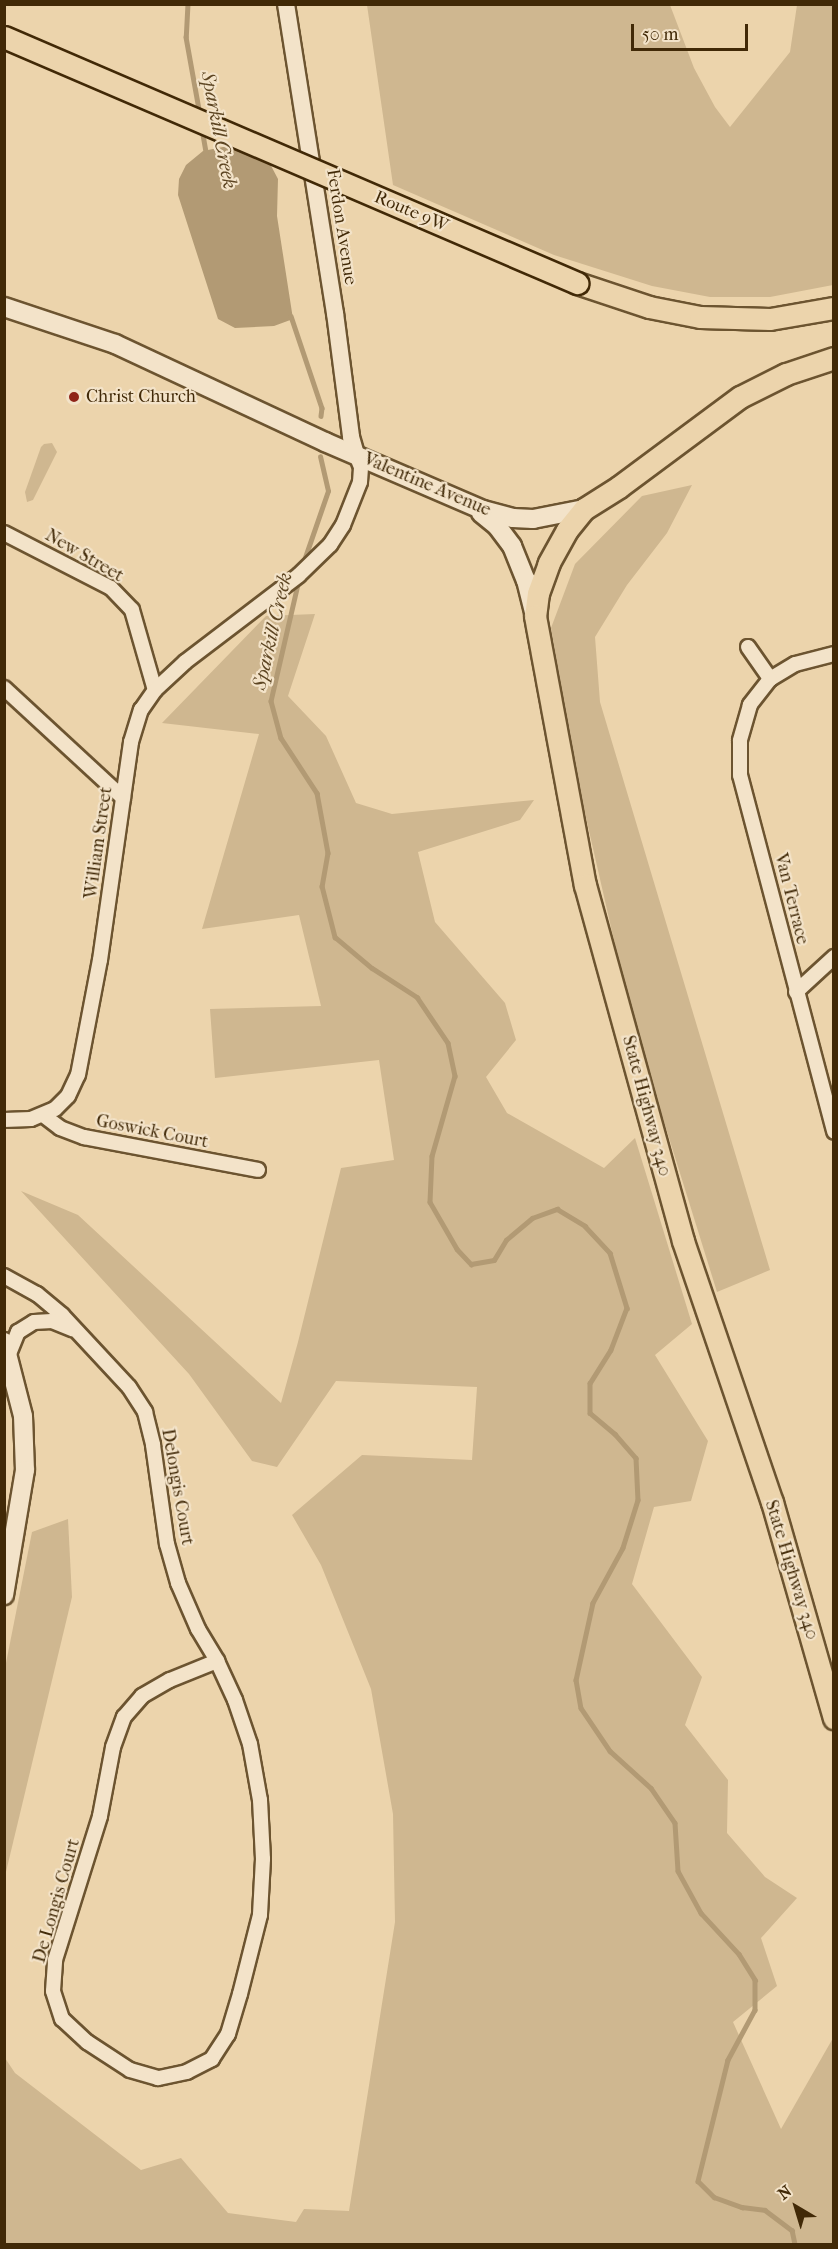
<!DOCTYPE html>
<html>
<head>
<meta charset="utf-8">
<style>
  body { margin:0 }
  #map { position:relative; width:838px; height:2249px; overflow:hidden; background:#ecd4ac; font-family:"IM FELL French Canon",serif }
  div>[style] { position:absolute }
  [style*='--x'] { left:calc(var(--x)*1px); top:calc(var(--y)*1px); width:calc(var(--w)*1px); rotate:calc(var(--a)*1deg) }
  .green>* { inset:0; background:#cfb790 }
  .water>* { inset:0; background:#b29a74 }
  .stream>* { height:4.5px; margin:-2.25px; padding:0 2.25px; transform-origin:2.25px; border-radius:2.25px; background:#b29a74 }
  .roads { filter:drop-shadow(2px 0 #6c5430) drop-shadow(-2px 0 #6c5430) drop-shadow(0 2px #6c5430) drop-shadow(0 -2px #6c5430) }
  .minor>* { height:14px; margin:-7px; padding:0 7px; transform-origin:7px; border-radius:7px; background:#f3e3c9 }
  .tertiary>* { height:16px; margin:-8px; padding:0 8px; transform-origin:8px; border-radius:8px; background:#f3e3c9 }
  .secondary>* { height:18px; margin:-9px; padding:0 9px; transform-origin:9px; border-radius:9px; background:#f3e3c9 }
  .primary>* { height:21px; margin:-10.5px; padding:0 10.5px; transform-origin:10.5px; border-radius:10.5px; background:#ecd4ac }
  .bridges { filter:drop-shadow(2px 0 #412907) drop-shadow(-2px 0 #412907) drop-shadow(0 2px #412907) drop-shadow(0 -2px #412907) }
  .primary-bridge>* { height:21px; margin:-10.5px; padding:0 10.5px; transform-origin:10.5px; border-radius:10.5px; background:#ecd4ac }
  .dots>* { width:16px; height:16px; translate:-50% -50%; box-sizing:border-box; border:3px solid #f3e3c9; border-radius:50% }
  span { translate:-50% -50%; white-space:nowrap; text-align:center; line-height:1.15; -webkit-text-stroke:4.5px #f3e3c9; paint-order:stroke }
  .street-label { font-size:18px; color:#412907 }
  .poi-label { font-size:18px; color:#412907 }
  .left { translate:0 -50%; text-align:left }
  .water-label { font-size:20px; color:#5d4522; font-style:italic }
  .frame { position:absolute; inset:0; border:6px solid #412907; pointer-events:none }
  .north { position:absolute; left:766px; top:2177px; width:60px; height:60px; -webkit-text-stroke:4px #f3e3c9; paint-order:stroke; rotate:322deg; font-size:16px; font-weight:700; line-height:24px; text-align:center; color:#412907 }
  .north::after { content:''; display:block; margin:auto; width:21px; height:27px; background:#412907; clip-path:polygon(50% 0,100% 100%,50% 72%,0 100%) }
  .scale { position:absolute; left:631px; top:24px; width:117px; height:27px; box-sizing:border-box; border:3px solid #412907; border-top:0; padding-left:8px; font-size:18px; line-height:21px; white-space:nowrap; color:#412907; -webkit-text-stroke:4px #f3e3c9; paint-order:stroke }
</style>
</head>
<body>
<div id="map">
  <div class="green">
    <i style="clip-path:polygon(367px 5px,670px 5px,694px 68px,715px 107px,730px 127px,790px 52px,797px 5px,833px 5px,833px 285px,770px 297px,710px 297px,652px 286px,554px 255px,393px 185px)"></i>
    <i style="clip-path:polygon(52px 443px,57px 452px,33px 500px,27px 502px,25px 492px,41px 447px,44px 444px)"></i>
    <i style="clip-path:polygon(692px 485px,667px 533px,627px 585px,595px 637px,600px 702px,770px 1270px,717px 1292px,632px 1019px,576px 774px,551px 628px,575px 564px,642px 496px)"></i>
    <i style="clip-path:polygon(315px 614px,288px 696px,326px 736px,356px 803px,392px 814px,534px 800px,520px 820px,418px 852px,435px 922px,505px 1003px,516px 1040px,486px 1077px,507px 1113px,604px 1168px,635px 1138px,692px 1324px,655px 1355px,708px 1441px,691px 1501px,654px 1507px,632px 1584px,702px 1677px,685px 1725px,728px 1780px,727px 1833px,765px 1877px,797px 1898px,761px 1938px,777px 1986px,733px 2022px,781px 2129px,833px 2038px,833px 2244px,5px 2244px,5px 2058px,15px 2073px,141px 2170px,181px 2158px,228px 2213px,296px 2222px,304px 2209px,349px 2211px,395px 1922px,393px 1814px,371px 1689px,321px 1565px,292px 1515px,362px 1455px,472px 1460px,477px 1387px,336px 1381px,277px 1467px,252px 1461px,189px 1374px,21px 1191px,78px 1215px,281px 1403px,298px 1342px,341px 1168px,394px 1160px,379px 1060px,215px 1078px,210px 1009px,321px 1006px,299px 915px,202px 929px,259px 734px,162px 723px,266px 616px)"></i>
    <i style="clip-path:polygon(68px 1519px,72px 1597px,5px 1876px,5px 1668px,32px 1532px)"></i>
  </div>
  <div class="water">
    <i style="clip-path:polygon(223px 147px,245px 148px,268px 160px,278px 179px,277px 216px,293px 319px,274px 326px,235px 328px,218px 319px,178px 195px,179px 179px,186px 165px,203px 151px)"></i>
  </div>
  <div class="stream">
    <i style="--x:188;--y:4;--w:33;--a:93"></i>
    <i style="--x:186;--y:37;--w:79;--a:79.8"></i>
    <i style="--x:202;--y:129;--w:27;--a:80"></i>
    <i style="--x:291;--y:316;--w:97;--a:71.4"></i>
    <i style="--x:322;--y:408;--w:8;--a:97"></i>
    <i style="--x:302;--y:566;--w:79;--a:-70.9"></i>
    <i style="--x:328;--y:491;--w:35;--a:-103"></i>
    <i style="--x:299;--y:580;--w:124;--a:103"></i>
    <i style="--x:271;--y:701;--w:38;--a:75"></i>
    <i style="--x:281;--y:738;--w:66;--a:56.8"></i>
    <i style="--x:317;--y:793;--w:61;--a:79.6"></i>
    <i style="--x:328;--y:853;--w:34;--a:100"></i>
    <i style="--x:322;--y:886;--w:53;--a:75.7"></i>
    <i style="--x:335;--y:937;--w:48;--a:40"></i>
    <i style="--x:372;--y:968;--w:54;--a:32.8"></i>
    <i style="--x:417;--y:997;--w:55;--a:56"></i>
    <i style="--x:448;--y:1043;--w:34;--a:78"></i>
    <i style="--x:455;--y:1076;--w:83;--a:106"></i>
    <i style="--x:432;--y:1156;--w:46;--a:92.5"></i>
    <i style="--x:430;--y:1202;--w:54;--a:60.1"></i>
    <i style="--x:457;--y:1249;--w:21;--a:47"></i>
    <i style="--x:471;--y:1264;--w:23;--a:-10"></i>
    <i style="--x:494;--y:1260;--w:23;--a:-59"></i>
    <i style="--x:506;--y:1240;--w:34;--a:-40"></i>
    <i style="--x:532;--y:1218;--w:27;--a:-20"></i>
    <i style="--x:557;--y:1209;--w:33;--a:31"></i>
    <i style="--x:585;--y:1226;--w:37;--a:47"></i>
    <i style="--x:610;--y:1253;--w:58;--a:72.8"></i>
    <i style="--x:627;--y:1308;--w:45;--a:110.9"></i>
    <i style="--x:611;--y:1350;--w:39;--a:122"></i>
    <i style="--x:590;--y:1383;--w:30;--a:90"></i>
    <i style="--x:590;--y:1413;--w:33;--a:40"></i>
    <i style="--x:615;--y:1434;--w:32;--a:49"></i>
    <i style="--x:636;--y:1458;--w:42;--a:87.3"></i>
    <i style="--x:638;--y:1500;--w:50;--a:107.4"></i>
    <i style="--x:623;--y:1548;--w:63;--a:118.6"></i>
    <i style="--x:593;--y:1603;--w:79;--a:102.4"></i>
    <i style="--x:576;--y:1680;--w:28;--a:80"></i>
    <i style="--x:581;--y:1708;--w:52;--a:56"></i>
    <i style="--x:610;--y:1751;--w:55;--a:42.1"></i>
    <i style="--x:651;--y:1788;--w:42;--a:55.6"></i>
    <i style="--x:675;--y:1823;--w:48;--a:86.4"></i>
    <i style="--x:678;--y:1871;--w:48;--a:61.3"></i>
    <i style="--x:701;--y:1913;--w:56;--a:47.2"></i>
    <i style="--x:739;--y:1954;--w:31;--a:58"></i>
    <i style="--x:755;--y:1980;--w:30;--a:90"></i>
    <i style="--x:755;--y:2010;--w:57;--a:118.4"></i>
    <i style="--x:728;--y:2060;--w:125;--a:103.9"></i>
    <i style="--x:698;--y:2181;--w:23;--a:45"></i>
    <i style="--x:714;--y:2197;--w:30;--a:20"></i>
    <i style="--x:742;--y:2207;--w:23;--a:7"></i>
    <i style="--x:765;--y:2210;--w:34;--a:37"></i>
    <i style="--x:792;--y:2230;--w:14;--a:78"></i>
  </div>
  <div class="roads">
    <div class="minor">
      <i style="--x:4;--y:533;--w:120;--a:27.2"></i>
      <i style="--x:111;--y:588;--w:30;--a:46"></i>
      <i style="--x:132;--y:610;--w:83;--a:74"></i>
      <i style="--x:748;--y:647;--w:39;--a:55"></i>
      <i style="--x:834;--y:654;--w:40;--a:165.6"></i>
      <i style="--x:795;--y:664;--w:29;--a:149"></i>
      <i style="--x:770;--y:679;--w:33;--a:128"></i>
      <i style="--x:750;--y:705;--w:37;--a:106"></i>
      <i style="--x:740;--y:741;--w:34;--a:90"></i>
      <i style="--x:740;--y:775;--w:369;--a:75.2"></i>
      <i style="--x:4;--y:688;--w:162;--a:42.7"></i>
      <i style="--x:796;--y:992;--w:52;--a:-42.6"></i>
      <i style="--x:43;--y:1115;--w:21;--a:37"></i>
      <i style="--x:60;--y:1128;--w:26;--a:21"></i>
      <i style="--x:84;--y:1137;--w:177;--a:10.7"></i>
      <i style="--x:4;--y:1120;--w:27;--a:-2"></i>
      <i style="--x:31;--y:1119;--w:26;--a:-23"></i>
      <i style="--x:55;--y:1109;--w:18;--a:-45"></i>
      <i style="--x:68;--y:1096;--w:23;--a:-65"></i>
      <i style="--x:78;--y:1075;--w:117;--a:-79.2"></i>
      <i style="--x:100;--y:960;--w:220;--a:-81.9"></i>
      <i style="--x:131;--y:742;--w:34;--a:-73"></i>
      <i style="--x:141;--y:710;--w:24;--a:-55"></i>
      <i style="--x:155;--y:690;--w:41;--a:-43"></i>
      <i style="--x:185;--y:662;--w:143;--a:-37.3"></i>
      <i style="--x:299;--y:575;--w:43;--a:-44.1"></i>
      <i style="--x:330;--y:545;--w:24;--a:-57"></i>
      <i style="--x:343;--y:525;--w:46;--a:-68.4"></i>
      <i style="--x:360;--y:482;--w:15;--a:-86"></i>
      <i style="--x:361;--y:467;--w:13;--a:-113"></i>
      <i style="--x:4;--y:1276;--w:38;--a:29"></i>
      <i style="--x:37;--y:1294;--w:33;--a:40"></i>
      <i style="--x:62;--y:1315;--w:98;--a:47.1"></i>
      <i style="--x:129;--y:1387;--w:30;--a:57"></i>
      <i style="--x:145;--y:1412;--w:34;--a:76"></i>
      <i style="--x:153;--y:1445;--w:100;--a:82"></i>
      <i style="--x:167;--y:1544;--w:41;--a:74.2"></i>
      <i style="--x:178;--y:1583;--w:50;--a:66.5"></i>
      <i style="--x:198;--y:1629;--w:37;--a:59"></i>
      <i style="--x:217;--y:1661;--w:43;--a:65.2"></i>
      <i style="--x:235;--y:1700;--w:46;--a:71.2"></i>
      <i style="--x:250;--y:1744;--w:57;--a:79.9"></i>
      <i style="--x:260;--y:1800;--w:59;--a:87.1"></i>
      <i style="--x:263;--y:1859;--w:56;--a:93.1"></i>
      <i style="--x:260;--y:1915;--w:81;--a:104.2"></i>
      <i style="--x:240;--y:1994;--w:42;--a:106.7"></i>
      <i style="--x:228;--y:2034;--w:30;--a:123"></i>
      <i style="--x:212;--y:2059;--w:28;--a:153"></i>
      <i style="--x:187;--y:2072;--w:30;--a:168"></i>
      <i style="--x:158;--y:2078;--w:29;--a:-164"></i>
      <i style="--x:130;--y:2070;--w:51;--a:-146.9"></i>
      <i style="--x:87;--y:2042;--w:34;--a:-137"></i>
      <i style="--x:62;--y:2019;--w:29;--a:-108"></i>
      <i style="--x:53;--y:1991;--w:31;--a:-86"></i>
      <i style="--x:55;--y:1960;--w:151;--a:-72.6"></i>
      <i style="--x:100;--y:1816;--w:70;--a:-79.3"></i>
      <i style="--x:113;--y:1747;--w:32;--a:-70"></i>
      <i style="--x:124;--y:1717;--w:28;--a:-49"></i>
      <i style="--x:142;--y:1696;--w:32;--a:-30"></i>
      <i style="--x:170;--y:1680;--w:51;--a:-22"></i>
      <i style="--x:9;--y:1354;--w:24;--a:-68"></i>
      <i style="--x:18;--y:1332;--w:19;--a:-32"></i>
      <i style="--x:34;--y:1322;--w:18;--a:-3"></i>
      <i style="--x:52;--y:1321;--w:22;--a:22"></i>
    </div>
    <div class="tertiary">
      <i style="--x:286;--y:4;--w:313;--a:81"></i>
      <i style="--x:335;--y:313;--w:125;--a:82.6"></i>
      <i style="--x:351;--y:437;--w:19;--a:74"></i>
    </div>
    <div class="secondary">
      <i style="--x:4;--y:307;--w:117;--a:18.4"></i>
      <i style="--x:115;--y:344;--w:232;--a:25"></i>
      <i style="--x:325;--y:442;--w:172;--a:23.3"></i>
      <i style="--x:483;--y:510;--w:31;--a:15"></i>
      <i style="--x:513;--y:518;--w:20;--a:3"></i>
      <i style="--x:533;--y:519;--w:52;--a:-11.1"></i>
      <i style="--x:481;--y:513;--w:21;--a:39"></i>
      <i style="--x:497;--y:526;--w:25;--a:53"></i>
      <i style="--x:512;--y:546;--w:37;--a:68"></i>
      <i style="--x:526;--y:580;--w:34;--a:76"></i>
      <i style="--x:4;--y:1342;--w:76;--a:75.6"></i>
      <i style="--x:23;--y:1416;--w:54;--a:87.9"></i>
      <i style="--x:25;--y:1470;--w:127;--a:99.5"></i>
    </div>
    <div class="primary">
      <i style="--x:577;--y:283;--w:76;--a:18.4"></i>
      <i style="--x:649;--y:307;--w:52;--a:11.1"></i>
      <i style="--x:700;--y:317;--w:70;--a:1.6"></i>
      <i style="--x:770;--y:319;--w:65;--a:-9.8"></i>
      <i style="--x:834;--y:358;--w:51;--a:161.6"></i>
      <i style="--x:786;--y:374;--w:51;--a:153.4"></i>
      <i style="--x:740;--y:397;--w:151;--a:143.4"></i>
      <i style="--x:619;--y:487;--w:41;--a:147.8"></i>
      <i style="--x:584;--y:509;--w:27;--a:129"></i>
      <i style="--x:567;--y:530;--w:38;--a:119"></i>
      <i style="--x:549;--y:563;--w:32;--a:110"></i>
      <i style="--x:538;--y:593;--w:23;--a:97"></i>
      <i style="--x:535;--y:616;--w:274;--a:79.5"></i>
      <i style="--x:585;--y:885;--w:369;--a:74.6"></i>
      <i style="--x:683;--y:1241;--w:276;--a:71.2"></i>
      <i style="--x:772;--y:1502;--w:225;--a:74"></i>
    </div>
  </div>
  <div class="bridges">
    <div class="primary-bridge">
      <i style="--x:4;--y:37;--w:624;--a:23.23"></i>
    </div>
  </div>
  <div class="dots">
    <i style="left:74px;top:397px;background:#8f2418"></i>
  </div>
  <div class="street-label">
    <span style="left:411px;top:212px;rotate:23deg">Route 9W</span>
    <span style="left:341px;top:227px;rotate:81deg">Ferdon Avenue</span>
    <span style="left:427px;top:485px;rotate:23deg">Valentine Avenue</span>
    <span style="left:84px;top:556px;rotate:30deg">New Street</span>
    <span style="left:99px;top:843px;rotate:-82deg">William Street</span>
    <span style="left:791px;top:899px;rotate:76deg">Van Terrace</span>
    <span style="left:646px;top:1106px;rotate:75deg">State Highway 340</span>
    <span style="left:152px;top:1132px;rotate:11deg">Goswick Court</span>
    <span style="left:177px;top:1487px;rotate:80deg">Delongis Court</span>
    <span style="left:791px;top:1570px;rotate:73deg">State Highway 340</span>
    <span style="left:57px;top:1901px;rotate:-74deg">De Longis Court</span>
  </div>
  <div class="poi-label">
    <span class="left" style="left:86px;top:397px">Christ Church</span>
  </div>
  <div class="water-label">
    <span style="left:219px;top:130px;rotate:79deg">Sparkill Creek</span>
    <span style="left:272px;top:631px;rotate:-77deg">Sparkill Creek</span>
  </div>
  <div class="frame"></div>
  <div class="north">N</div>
  <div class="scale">50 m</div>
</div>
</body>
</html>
